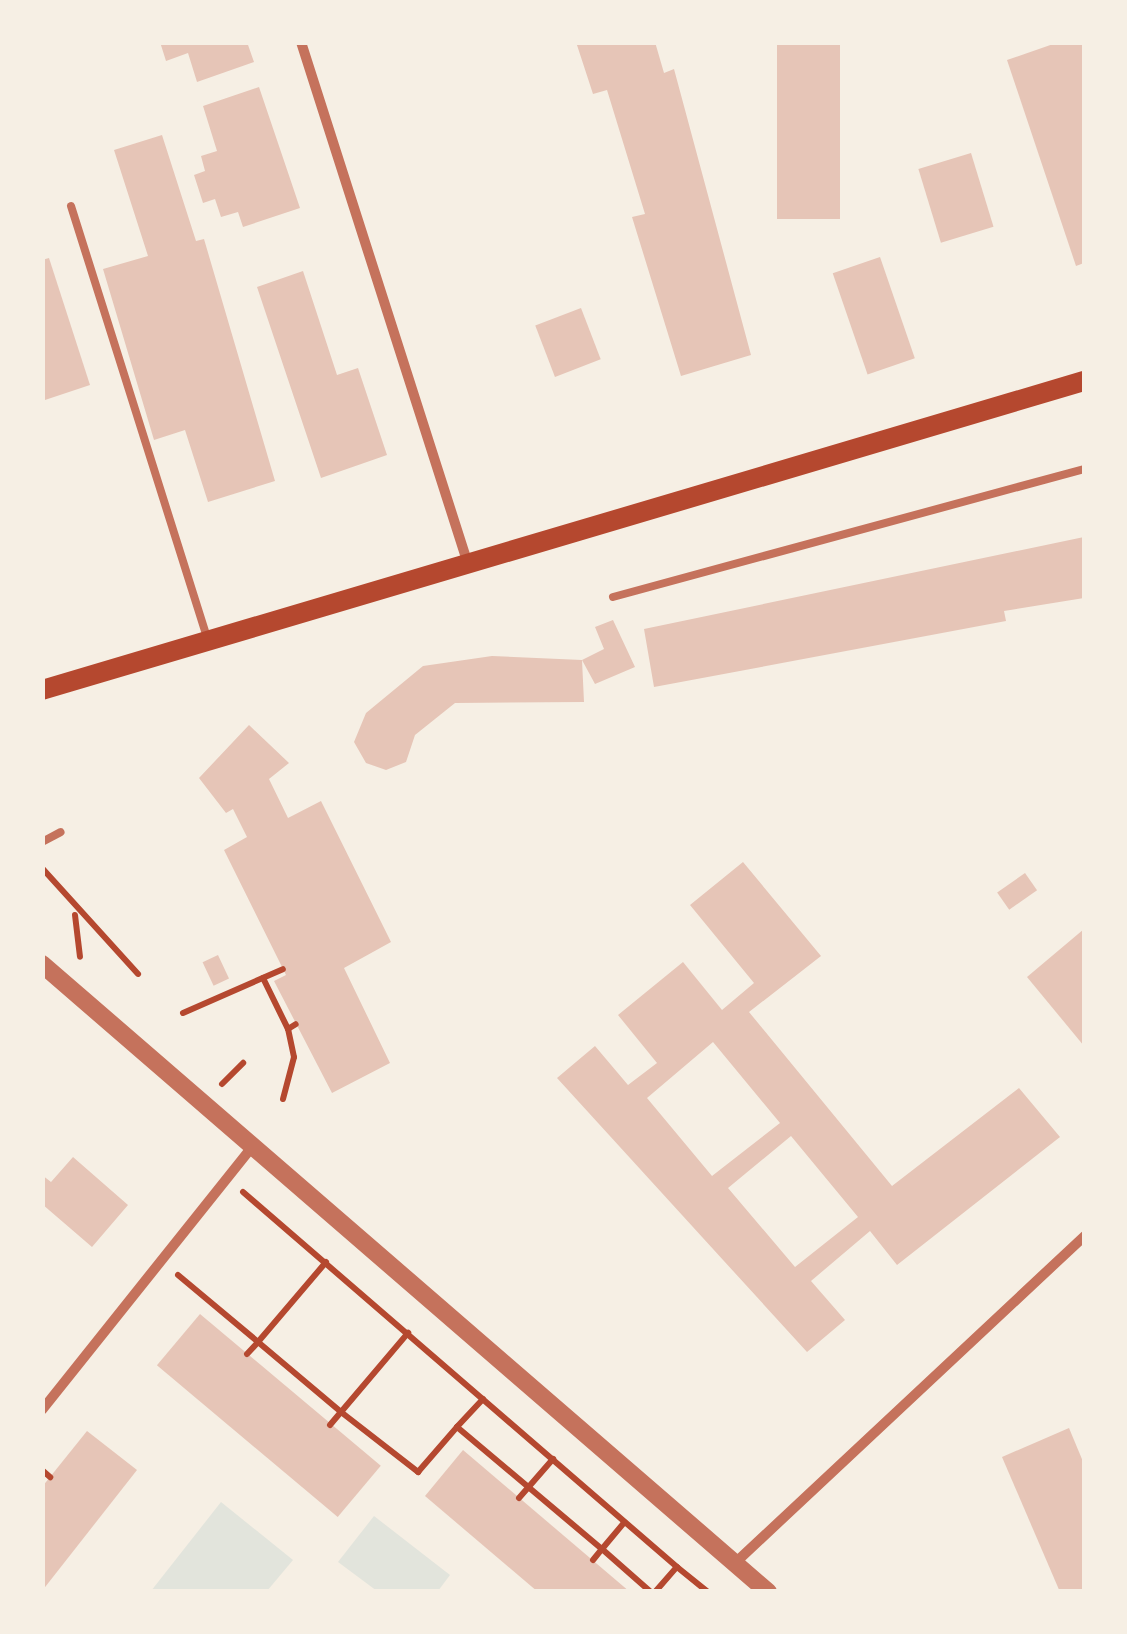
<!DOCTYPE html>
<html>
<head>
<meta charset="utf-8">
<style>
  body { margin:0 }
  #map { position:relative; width:1127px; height:1634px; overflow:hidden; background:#f6efe4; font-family:"Titillium Web",sans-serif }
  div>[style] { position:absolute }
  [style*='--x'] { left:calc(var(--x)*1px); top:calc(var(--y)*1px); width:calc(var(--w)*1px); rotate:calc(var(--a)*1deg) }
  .green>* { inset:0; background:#e2e4dc }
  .building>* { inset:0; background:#e6c5b7; transform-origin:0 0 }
  .path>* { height:6px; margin:-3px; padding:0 3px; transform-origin:3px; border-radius:3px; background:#b5482f }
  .service>* { height:8px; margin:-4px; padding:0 4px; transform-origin:4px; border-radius:4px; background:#c5725c }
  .minor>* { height:10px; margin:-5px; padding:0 5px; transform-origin:5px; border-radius:5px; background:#c5725c }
  .tertiary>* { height:18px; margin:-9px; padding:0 9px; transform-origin:9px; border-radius:9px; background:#c5725c }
  .secondary>* { height:20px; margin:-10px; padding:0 10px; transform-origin:10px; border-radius:10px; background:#b5482f }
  span { translate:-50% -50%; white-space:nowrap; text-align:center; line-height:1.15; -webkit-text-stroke:10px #f6efe4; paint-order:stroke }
  .frame { position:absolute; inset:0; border:45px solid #f6efe4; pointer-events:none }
</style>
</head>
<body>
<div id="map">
  <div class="green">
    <i style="clip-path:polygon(221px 1502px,293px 1560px,267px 1591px,151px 1591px)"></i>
    <i style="clip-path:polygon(374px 1516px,450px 1575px,438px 1591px,377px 1591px,338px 1562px)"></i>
  </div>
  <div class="building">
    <i style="clip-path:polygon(160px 42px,247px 42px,254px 62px,197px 82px,188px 53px,166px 61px)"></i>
    <i style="clip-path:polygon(576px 42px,655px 42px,664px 73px,674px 69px,751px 355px,681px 376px,632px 217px,645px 214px,607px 90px,593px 94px)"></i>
    <i style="left:777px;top:42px;width:63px;height:177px"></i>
    <i style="clip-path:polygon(1059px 42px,1084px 45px,1084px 263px,1076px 266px,1007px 60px)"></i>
    <i style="clip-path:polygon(259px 87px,300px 208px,243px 227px,238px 212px,221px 217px,215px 199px,203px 203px,194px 175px,205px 171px,201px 156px,217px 151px,203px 106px)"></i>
    <i style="clip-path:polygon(162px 135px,196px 241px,204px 239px,275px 481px,208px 502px,185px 430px,154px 440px,103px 269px,148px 256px,114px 150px)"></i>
    <i style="left:971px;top:153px;width:77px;height:55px;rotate:73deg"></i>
    <i style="left:880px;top:257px;width:107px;height:50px;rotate:71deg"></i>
    <i style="clip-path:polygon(49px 258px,90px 385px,42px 401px,42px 260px)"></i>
    <i style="clip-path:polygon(303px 271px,337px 375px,358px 368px,387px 455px,321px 478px,257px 287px)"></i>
    <i style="left:581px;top:308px;width:55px;height:49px;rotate:69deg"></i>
    <i style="clip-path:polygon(1084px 537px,1084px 598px,1004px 611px,1006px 621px,654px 687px,644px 629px)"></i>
    <i style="clip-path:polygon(613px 620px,635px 667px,595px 684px,582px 660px,604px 649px,595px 627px)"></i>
    <i style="clip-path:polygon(492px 656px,582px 660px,584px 702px,455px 703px,415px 735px,406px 762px,386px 770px,366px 763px,354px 742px,366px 713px,423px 666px)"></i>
    <i style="clip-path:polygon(249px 725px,289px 763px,269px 779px,288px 818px,321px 801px,391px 942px,344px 968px,390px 1063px,332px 1093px,274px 981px,286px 975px,224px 850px,247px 837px,233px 809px,226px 813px,199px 778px)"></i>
    <i style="clip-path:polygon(evenodd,743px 862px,821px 956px,749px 1012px,892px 1186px,1019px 1088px,1060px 1137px,897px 1265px,870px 1231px,811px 1281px,845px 1320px,807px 1352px,557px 1078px,595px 1046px,628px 1085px,657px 1063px,618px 1015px,683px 962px,722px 1010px,754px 983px,690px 905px,743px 862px,713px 1042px,780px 1123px,712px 1176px,647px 1098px,713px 1042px,743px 862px,791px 1136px,858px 1217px,795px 1267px,728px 1188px,791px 1136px)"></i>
    <i style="left:1025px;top:873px;width:21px;height:34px;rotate:55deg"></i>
    <i style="clip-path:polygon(1084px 929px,1084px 1046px,1027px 977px)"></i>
    <i style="left:218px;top:955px;width:26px;height:17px;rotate:65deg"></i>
    <i style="clip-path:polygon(73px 1157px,128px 1205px,92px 1247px,42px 1204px,42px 1175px,51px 1182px)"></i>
    <i style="left:200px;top:1314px;width:236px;height:67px;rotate:40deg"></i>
    <i style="clip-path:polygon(1069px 1428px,1084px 1464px,1084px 1592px,1060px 1592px,1002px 1457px)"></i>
    <i style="clip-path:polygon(87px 1431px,137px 1470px,42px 1591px,42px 1487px)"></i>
    <i style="clip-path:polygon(463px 1450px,630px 1592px,538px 1592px,425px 1496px)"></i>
  </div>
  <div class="path">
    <i style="--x:42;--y:868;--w:143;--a:47.8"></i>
    <i style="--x:75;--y:915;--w:42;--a:83.2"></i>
    <i style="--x:263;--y:978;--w:57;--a:63.9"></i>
    <i style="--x:288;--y:1029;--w:9;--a:-32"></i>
    <i style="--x:183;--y:1013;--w:109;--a:-23.7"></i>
    <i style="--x:222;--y:1084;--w:30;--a:-45"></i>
    <i style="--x:283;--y:1099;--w:43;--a:-75.3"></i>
    <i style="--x:294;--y:1057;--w:29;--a:-102"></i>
    <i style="--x:243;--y:1192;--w:574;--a:40.83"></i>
    <i style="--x:178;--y:1275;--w:104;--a:39.9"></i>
    <i style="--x:258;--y:1342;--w:105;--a:-49.6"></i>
    <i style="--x:247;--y:1354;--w:16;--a:-47"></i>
    <i style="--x:258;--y:1342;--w:109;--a:40.1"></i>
    <i style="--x:341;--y:1412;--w:104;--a:-49.7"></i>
    <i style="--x:483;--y:1399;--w:38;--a:133"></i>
    <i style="--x:457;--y:1427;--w:189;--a:40.1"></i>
    <i style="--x:602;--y:1549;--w:35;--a:-50"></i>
    <i style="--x:330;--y:1425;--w:17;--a:-50"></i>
    <i style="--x:341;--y:1412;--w:98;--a:37.9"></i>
    <i style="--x:418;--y:1472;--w:60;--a:-49.1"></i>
    <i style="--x:42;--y:1470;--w:11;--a:41"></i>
    <i style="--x:519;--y:1498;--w:52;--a:-48.9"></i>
    <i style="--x:593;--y:1560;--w:14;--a:-51"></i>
    <i style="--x:602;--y:1549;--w:65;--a:41.3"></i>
    <i style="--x:655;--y:1592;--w:33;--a:-49"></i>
    <i style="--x:677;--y:1567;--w:40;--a:39"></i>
  </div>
  <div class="service">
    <i style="--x:71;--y:206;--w:452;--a:72.5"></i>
    <i style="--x:613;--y:597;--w:488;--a:-15.2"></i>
    <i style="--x:42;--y:842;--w:21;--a:-28"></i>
  </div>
  <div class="minor">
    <i style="--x:301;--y:42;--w:548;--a:72.26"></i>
    <i style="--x:42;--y:1410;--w:332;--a:-51.4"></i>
    <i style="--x:734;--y:1564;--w:480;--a:-43.1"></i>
  </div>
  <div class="tertiary">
    <i style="--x:42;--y:964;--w:960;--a:40.86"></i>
  </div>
  <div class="secondary">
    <i style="--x:42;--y:690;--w:1087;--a:-16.52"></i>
  </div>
  <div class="frame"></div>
</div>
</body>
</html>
